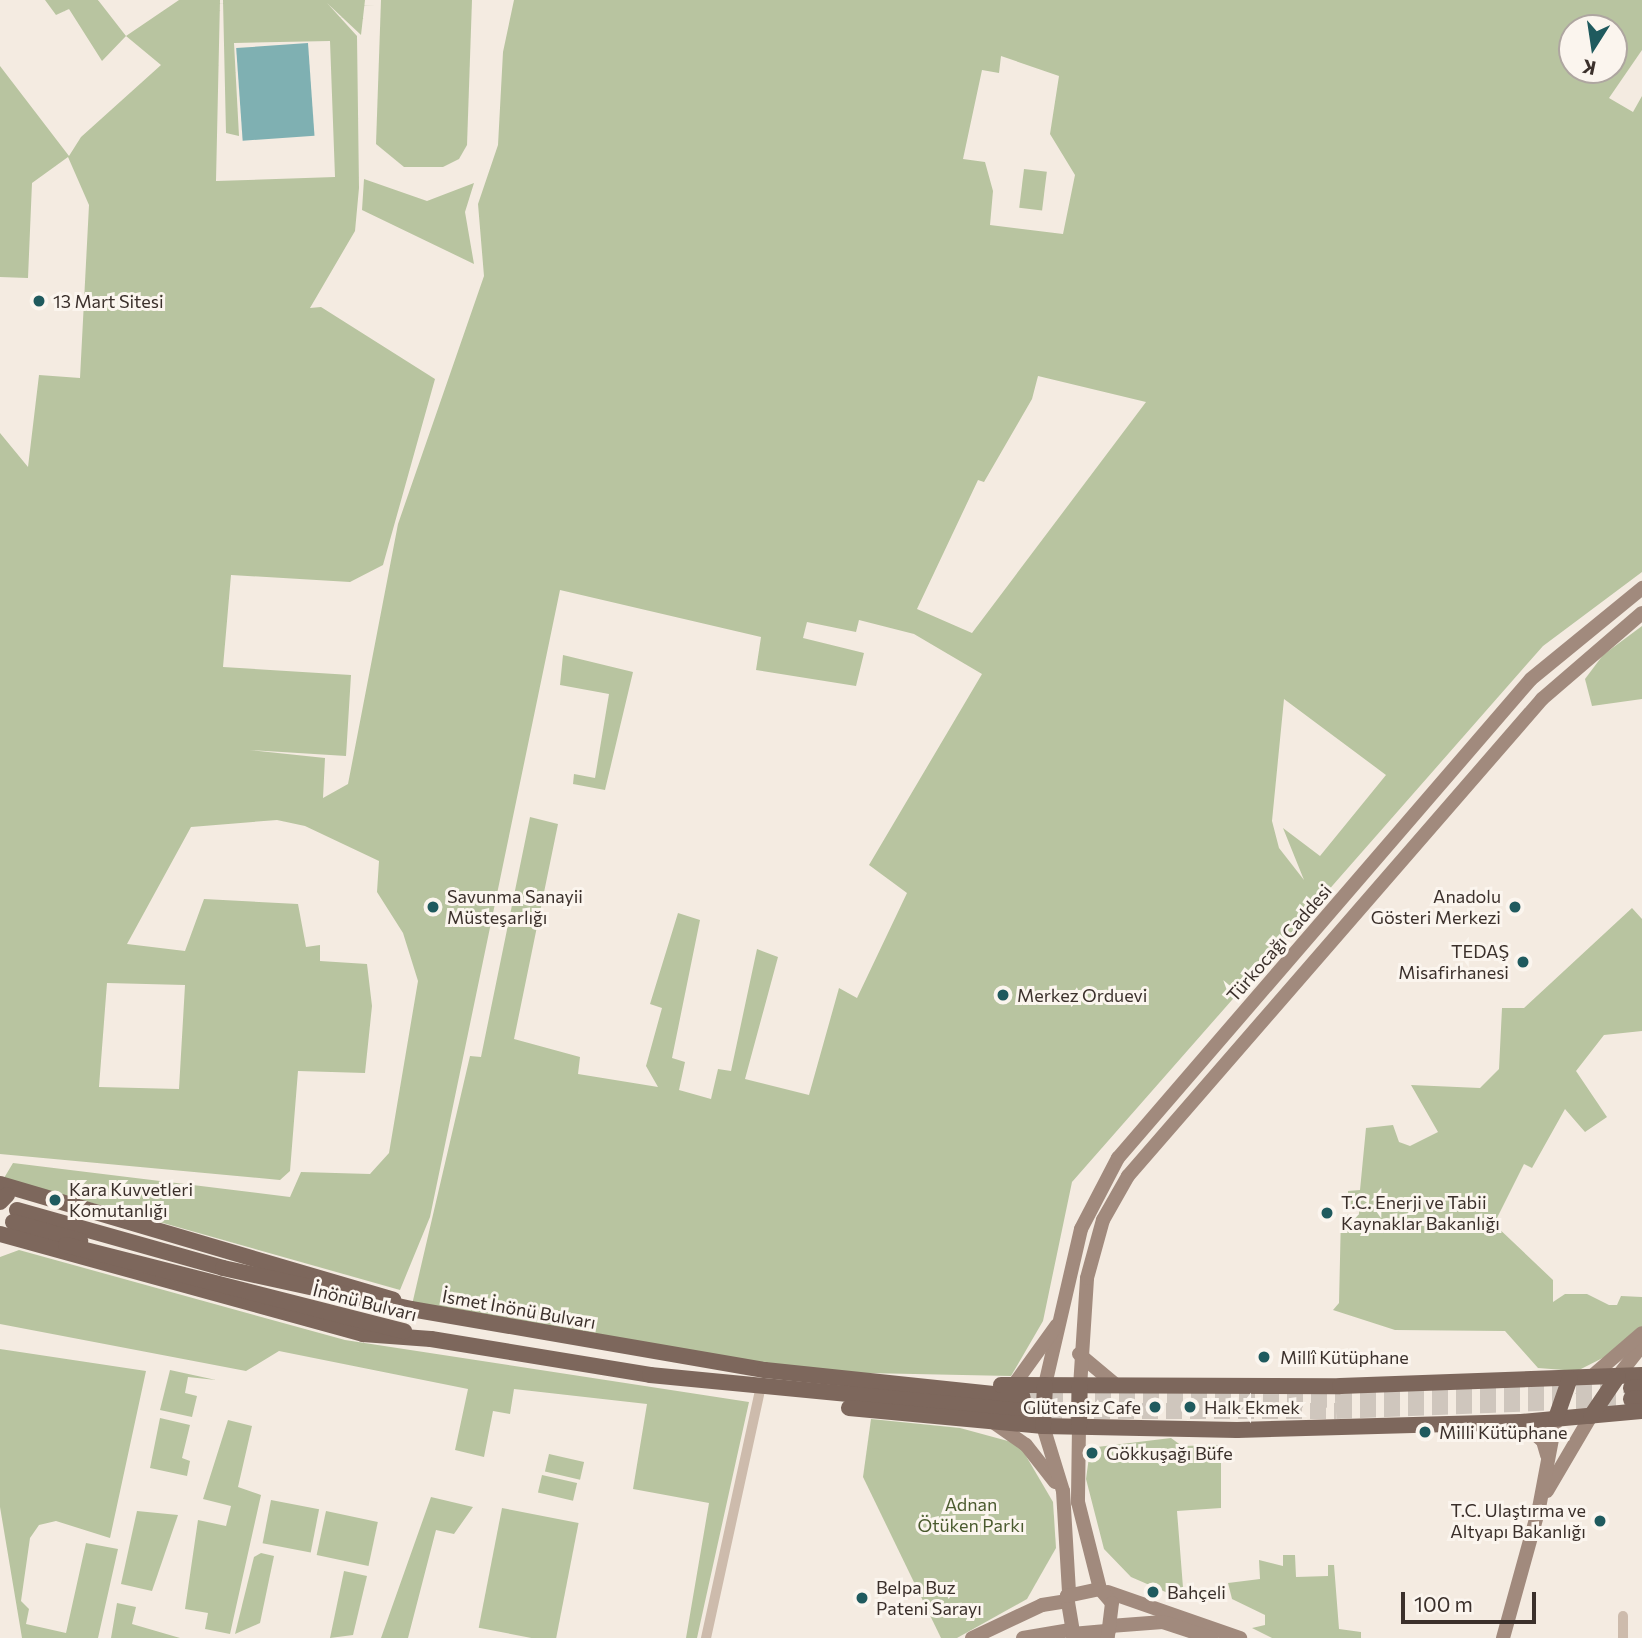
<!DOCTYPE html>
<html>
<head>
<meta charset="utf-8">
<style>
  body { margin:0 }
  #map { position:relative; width:1642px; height:1638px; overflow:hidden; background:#f4ebe1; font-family:Commissioner,sans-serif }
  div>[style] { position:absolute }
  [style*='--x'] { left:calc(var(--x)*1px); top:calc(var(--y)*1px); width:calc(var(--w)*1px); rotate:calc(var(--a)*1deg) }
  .green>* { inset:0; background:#b8c4a0; transform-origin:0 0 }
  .water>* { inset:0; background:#7fb0b2; transform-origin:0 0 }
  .primary-tunnel>* { height:16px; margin-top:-8px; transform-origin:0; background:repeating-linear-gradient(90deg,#cfc6bd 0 16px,transparent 0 24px) }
  .minor>* { height:10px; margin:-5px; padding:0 5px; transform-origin:5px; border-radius:5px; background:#cdbbac }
  .secondary>* { height:14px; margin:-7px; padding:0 7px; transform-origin:7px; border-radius:7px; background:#a18a7d }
  .primary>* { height:16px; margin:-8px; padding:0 8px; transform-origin:8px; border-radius:8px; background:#7d675c }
  .dots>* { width:19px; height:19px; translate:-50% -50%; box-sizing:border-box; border:4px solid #fbf5ee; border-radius:50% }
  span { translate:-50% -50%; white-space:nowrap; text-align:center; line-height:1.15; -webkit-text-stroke:6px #fbf5ee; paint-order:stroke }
  .poi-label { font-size:18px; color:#3b302b }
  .left { translate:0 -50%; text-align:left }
  .right { translate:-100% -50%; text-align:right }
  .street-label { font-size:18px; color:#3b302b }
  .park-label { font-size:18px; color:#4a5a2e }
  .north { position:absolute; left:1558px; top:14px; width:70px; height:70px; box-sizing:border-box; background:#fbf5ee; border:2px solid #aea6a0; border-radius:50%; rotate:192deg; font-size:19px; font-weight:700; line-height:28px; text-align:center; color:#3b302b }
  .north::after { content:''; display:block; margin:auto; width:24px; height:32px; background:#1f5a5e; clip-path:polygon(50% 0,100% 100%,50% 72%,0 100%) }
  .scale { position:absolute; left:1401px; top:1592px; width:135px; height:32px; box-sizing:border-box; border:4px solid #3b302b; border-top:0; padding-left:9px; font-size:21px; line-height:24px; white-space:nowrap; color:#3b302b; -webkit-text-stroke:5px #fbf5ee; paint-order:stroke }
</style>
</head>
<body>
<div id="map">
  <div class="green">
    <i style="clip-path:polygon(evenodd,45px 0,98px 0,126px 36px,179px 0,220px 0,216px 181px,335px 177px,330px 41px,234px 43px,239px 136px,226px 133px,223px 0,365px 0,361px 35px,327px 3px,357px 36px,359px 188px,355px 231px,310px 308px,321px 307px,435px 379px,383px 565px,350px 582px,231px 575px,223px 667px,351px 675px,346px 756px,249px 750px,325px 758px,323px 798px,348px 784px,398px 524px,484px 276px,478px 204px,498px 145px,503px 52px,514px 0,1642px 0,1642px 50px,1609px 98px,1633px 112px,1642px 96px,1642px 572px,1543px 646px,1072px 1182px,1043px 1321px,1011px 1376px,817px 1372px,411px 1309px,470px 1056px,481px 1057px,530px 817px,558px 824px,514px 1039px,580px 1057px,578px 1074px,658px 1087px,646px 1066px,662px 1008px,650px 1004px,678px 913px,700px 920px,672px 1058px,685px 1062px,679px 1090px,711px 1099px,718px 1069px,731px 1071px,757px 949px,778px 957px,745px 1079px,809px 1095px,839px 988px,857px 998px,907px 893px,869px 865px,982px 674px,914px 634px,859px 620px,856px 632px,807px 622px,803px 638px,864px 653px,856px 686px,756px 670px,761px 637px,560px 590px,430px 1217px,400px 1290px,4px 1178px,13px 1163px,290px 1197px,301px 1172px,370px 1174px,389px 1153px,418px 981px,403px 933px,377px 892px,379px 861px,305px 826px,277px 820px,191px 827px,127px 944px,185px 951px,204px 899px,298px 904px,306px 947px,320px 945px,320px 961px,367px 964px,372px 1006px,365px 1073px,298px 1071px,290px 1171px,280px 1180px,0 1154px,0 433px,28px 467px,39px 375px,80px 378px,89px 205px,68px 157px,32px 183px,28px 278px,0 277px,0 66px,69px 156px,81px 137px,161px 65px,126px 36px,102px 61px,69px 9px,56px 15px,45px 0,1572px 28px,1614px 28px,1614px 70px,1572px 70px,1572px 28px,45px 0,1001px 56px,1059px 76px,1050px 134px,1075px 175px,1063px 234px,990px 225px,993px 191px,985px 162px,963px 159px,982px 70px,999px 73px,1001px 56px,45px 0,1038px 376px,1146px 402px,972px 633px,917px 609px,978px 480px,984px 482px,1032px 399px,1038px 376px,45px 0,1284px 699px,1386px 775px,1320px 856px,1283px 828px,1304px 880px,1279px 848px,1272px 821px,1284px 699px,45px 0,107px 983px,185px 985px,179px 1089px,99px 1087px,107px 983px)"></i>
    <i style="clip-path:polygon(381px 0,472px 0,467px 145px,459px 159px,443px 167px,404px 167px,376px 144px)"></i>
    <i style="left:1024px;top:169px;width:23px;height:39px;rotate:7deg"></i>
    <i style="clip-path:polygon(364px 179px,427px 201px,474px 183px,465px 212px,474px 264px,362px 210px)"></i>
    <i style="clip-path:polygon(1642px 626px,1642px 699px,1592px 706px,1585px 679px,1603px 655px)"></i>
    <i style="clip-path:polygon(563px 655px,633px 672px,605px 790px,573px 784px,574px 774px,595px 778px,609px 694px,560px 685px)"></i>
    <i style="clip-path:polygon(1632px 908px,1642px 919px,1642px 1031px,1604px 1035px,1576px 1071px,1607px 1117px,1585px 1132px,1565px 1109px,1532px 1168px,1524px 1164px,1494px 1224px,1553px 1280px,1553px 1302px,1565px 1294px,1587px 1294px,1609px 1305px,1617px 1305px,1621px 1296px,1642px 1297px,1642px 1338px,1577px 1371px,1538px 1368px,1505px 1331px,1395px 1330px,1333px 1310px,1339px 1303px,1341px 1215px,1359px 1214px,1359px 1206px,1348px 1205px,1348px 1191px,1360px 1190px,1366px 1128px,1393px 1125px,1399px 1142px,1410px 1146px,1438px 1132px,1411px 1085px,1480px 1088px,1499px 1069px,1502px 1008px,1524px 1008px)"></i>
    <i style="clip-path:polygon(19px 1250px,345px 1340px,749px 1402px,697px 1638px,686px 1638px,709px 1503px,633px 1489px,647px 1404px,514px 1389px,510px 1414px,493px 1411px,484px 1457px,455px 1450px,468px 1389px,279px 1351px,246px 1371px,0 1324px,0 1257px)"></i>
    <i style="clip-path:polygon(0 1349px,146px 1371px,110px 1538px,56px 1521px,39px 1525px,30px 1538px,21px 1601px,29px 1609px,26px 1624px,66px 1633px,86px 1543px,118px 1549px,98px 1638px,22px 1638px,0 1507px)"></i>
    <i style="clip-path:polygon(170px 1370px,216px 1380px,188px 1377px,185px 1393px,197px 1396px,192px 1417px,160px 1410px)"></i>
    <i style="clip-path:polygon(160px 1418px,190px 1425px,182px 1458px,190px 1461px,187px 1476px,150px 1468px)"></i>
    <i style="clip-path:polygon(871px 1419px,960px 1428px,1019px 1444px,1053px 1502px,1056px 1548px,1027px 1599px,957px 1638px,941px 1638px,863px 1477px)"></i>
    <i style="clip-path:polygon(228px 1420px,252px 1426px,238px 1487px,261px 1495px,230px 1634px,205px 1629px,208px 1613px,185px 1609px,198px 1520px,226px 1526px,231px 1506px,203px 1499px)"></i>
    <i style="clip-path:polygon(1171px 1438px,1182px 1446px,1221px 1445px,1221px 1508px,1177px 1511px,1184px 1600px,1131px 1577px,1104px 1549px,1086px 1479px,1089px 1457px,1097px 1447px)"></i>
    <i style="left:549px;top:1454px;width:36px;height:18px;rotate:13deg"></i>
    <i style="left:542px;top:1475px;width:36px;height:18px;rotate:13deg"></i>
    <i style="clip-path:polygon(431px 1497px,473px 1507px,454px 1534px,436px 1530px,408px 1638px,381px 1638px)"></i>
    <i style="left:271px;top:1500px;width:49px;height:44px;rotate:11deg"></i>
    <i style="left:502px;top:1508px;width:78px;height:122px;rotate:11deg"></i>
    <i style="clip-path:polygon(137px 1511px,178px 1515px,152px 1591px,121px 1584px)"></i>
    <i style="left:326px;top:1511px;width:53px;height:45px;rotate:12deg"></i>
    <i style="clip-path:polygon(261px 1553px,274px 1556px,260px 1623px,235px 1634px,254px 1557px)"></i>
    <i style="clip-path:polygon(1283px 1555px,1295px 1555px,1296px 1577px,1328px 1576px,1328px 1565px,1334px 1565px,1339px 1629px,1361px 1632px,1361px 1638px,1272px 1638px,1252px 1628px,1265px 1625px,1265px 1615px,1232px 1599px,1228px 1583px,1260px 1579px,1259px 1560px,1283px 1566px)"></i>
    <i style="clip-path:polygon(344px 1571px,367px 1576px,353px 1635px,330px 1638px)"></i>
    <i style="clip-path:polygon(117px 1603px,136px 1607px,132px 1624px,180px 1638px,111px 1638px)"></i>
  </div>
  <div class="water">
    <i style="left:308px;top:43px;width:93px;height:72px;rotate:86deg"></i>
  </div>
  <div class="primary-tunnel">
    <i style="--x:1023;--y:1397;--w:313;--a:0.5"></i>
    <i style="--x:1336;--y:1400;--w:295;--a:-2.3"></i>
    <i style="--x:1022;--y:1411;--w:314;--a:0"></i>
    <i style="--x:1336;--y:1411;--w:295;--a:-2.3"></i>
  </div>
  <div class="minor">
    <i style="--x:1623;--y:1616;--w:22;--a:90"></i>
    <i style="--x:706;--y:1638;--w:250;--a:-77.7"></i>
  </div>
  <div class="secondary">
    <i style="--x:1079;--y:1354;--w:48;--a:40"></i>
    <i style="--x:1618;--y:1376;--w:39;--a:-52"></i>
    <i style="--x:1591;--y:1377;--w:67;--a:-40.8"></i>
    <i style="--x:1045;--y:1385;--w:160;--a:-77"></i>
    <i style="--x:1081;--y:1229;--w:80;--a:-62.5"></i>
    <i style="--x:1118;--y:1158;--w:632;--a:-49.23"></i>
    <i style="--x:1531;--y:679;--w:144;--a:-39.3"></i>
    <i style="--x:1013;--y:1386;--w:75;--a:-54.2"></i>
    <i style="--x:1080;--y:1387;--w:109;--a:-86.3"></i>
    <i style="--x:1087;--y:1278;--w:60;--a:-74.6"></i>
    <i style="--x:1103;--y:1220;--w:51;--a:-60.4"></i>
    <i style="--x:1128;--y:1176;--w:632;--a:-49.04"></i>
    <i style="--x:1542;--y:699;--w:132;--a:-40.7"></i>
    <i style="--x:993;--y:1422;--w:40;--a:34.9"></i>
    <i style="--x:1026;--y:1445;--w:47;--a:51.9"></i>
    <i style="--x:1521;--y:1422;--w:29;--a:41"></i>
    <i style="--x:1543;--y:1441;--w:15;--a:74"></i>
    <i style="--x:1043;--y:1426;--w:68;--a:72.9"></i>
    <i style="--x:1063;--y:1491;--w:102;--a:86.6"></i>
    <i style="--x:1079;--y:1426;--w:76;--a:90.8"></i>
    <i style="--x:1078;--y:1502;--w:90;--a:75.8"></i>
    <i style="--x:1547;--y:1491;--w:87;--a:-59.6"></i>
    <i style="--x:1108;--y:1592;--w:140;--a:19.2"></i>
    <i style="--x:1110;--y:1626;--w:53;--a:-4.3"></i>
    <i style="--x:1163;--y:1622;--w:51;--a:18.4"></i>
    <i style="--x:1072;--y:1634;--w:37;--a:-5"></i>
    <i style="--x:972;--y:1638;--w:77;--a:-25.2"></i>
    <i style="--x:1042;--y:1605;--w:24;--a:-9"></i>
    <i style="--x:1023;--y:1638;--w:48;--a:-9.7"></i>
    <i style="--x:1074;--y:1638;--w:43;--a:-99.5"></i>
    <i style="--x:1067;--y:1596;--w:34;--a:-12"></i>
    <i style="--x:1100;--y:1589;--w:18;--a:49"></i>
    <i style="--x:1112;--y:1603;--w:35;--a:97"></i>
    <i style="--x:1503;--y:1638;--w:135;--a:-74.5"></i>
    <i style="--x:1539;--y:1508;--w:92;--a:-79.3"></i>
  </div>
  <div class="primary">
    <i style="--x:0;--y:1184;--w:410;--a:16.4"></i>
    <i style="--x:0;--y:1202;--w:10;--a:-45"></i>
    <i style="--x:17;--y:1210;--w:214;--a:15.7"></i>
    <i style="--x:223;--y:1268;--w:192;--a:12.3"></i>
    <i style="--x:411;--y:1309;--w:359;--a:9.8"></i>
    <i style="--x:765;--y:1370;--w:259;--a:6"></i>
    <i style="--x:13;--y:1222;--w:70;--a:15.8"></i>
    <i style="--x:0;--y:1234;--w:377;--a:15.4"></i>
    <i style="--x:363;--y:1334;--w:68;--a:4.2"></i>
    <i style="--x:431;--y:1339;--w:222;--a:9.3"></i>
    <i style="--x:650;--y:1375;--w:374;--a:5.5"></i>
    <i style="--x:66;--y:1245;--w:349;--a:14.3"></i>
    <i style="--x:1001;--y:1385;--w:339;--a:0.2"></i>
    <i style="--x:1340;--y:1386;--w:302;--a:-2.1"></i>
    <i style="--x:1631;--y:1388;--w:11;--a:-5"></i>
    <i style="--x:1631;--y:1399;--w:11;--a:-5"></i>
    <i style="--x:849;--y:1408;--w:195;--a:5.3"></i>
    <i style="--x:1043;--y:1426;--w:194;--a:1.2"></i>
    <i style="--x:1237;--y:1430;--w:284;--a:-1.6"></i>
    <i style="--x:1521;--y:1422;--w:121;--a:-5.2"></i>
    <i style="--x:1591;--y:1416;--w:48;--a:-56"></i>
    <i style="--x:1556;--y:1418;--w:42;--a:-70.7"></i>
    <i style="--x:1043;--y:1426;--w:41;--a:-87.2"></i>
    <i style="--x:1079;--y:1426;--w:39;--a:-89"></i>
  </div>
  <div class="dots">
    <i style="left:39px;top:301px;background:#1f5a5e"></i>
    <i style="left:433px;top:907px;background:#1f5a5e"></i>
    <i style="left:1515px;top:907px;background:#1f5a5e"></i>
    <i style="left:1523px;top:962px;background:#1f5a5e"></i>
    <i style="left:1003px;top:995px;background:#1f5a5e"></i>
    <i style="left:55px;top:1200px;background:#1f5a5e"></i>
    <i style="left:1327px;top:1213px;background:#1f5a5e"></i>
    <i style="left:1264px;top:1357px;background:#1f5a5e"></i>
    <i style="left:1155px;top:1407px;background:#1f5a5e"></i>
    <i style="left:1190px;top:1407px;background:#1f5a5e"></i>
    <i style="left:1425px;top:1432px;background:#1f5a5e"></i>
    <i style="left:1092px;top:1453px;background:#1f5a5e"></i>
    <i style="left:1600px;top:1521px;background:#1f5a5e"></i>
    <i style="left:1153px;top:1592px;background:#1f5a5e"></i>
    <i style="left:862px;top:1598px;background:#1f5a5e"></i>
  </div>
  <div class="poi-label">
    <span class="left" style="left:53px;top:301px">13 Mart Sitesi</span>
    <span class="left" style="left:447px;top:907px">Savunma Sanayii<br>Müsteşarlığı</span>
    <span class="right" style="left:1501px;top:907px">Anadolu<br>Gösteri Merkezi</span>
    <span class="right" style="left:1509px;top:962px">TEDAŞ<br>Misafirhanesi</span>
    <span class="left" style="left:1017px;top:995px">Merkez Orduevi</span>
    <span class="left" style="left:69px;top:1200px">Kara Kuvvetleri<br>Komutanlığı</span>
    <span class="left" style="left:1341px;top:1213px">T.C. Enerji ve Tabii<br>Kaynaklar Bakanlığı</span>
    <span class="left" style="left:1280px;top:1357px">Millî Kütüphane</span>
    <span class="right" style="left:1141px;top:1407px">Glütensiz Cafe</span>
    <span class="left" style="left:1204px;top:1407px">Halk Ekmek</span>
    <span class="left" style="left:1439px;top:1432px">Milli Kütüphane</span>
    <span class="left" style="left:1106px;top:1453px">Gökkuşağı Büfe</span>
    <span class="right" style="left:1586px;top:1521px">T.C. Ulaştırma ve<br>Altyapı Bakanlığı</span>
    <span class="left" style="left:876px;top:1598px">Belpa Buz<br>Pateni Sarayı</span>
    <span class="left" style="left:1167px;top:1592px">Bahçeli</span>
  </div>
  <div class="street-label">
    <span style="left:1279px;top:943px;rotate:-49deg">Türkocağı Caddesi</span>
    <span style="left:365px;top:1302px;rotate:14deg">İnönü Bulvarı</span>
    <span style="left:519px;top:1309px;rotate:10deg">İsmet İnönü Bulvarı</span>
  </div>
  <div class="park-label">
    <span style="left:971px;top:1515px">Adnan<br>Ötüken Parkı</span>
  </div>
  <div class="north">K</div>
  <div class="scale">100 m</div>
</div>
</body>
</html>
